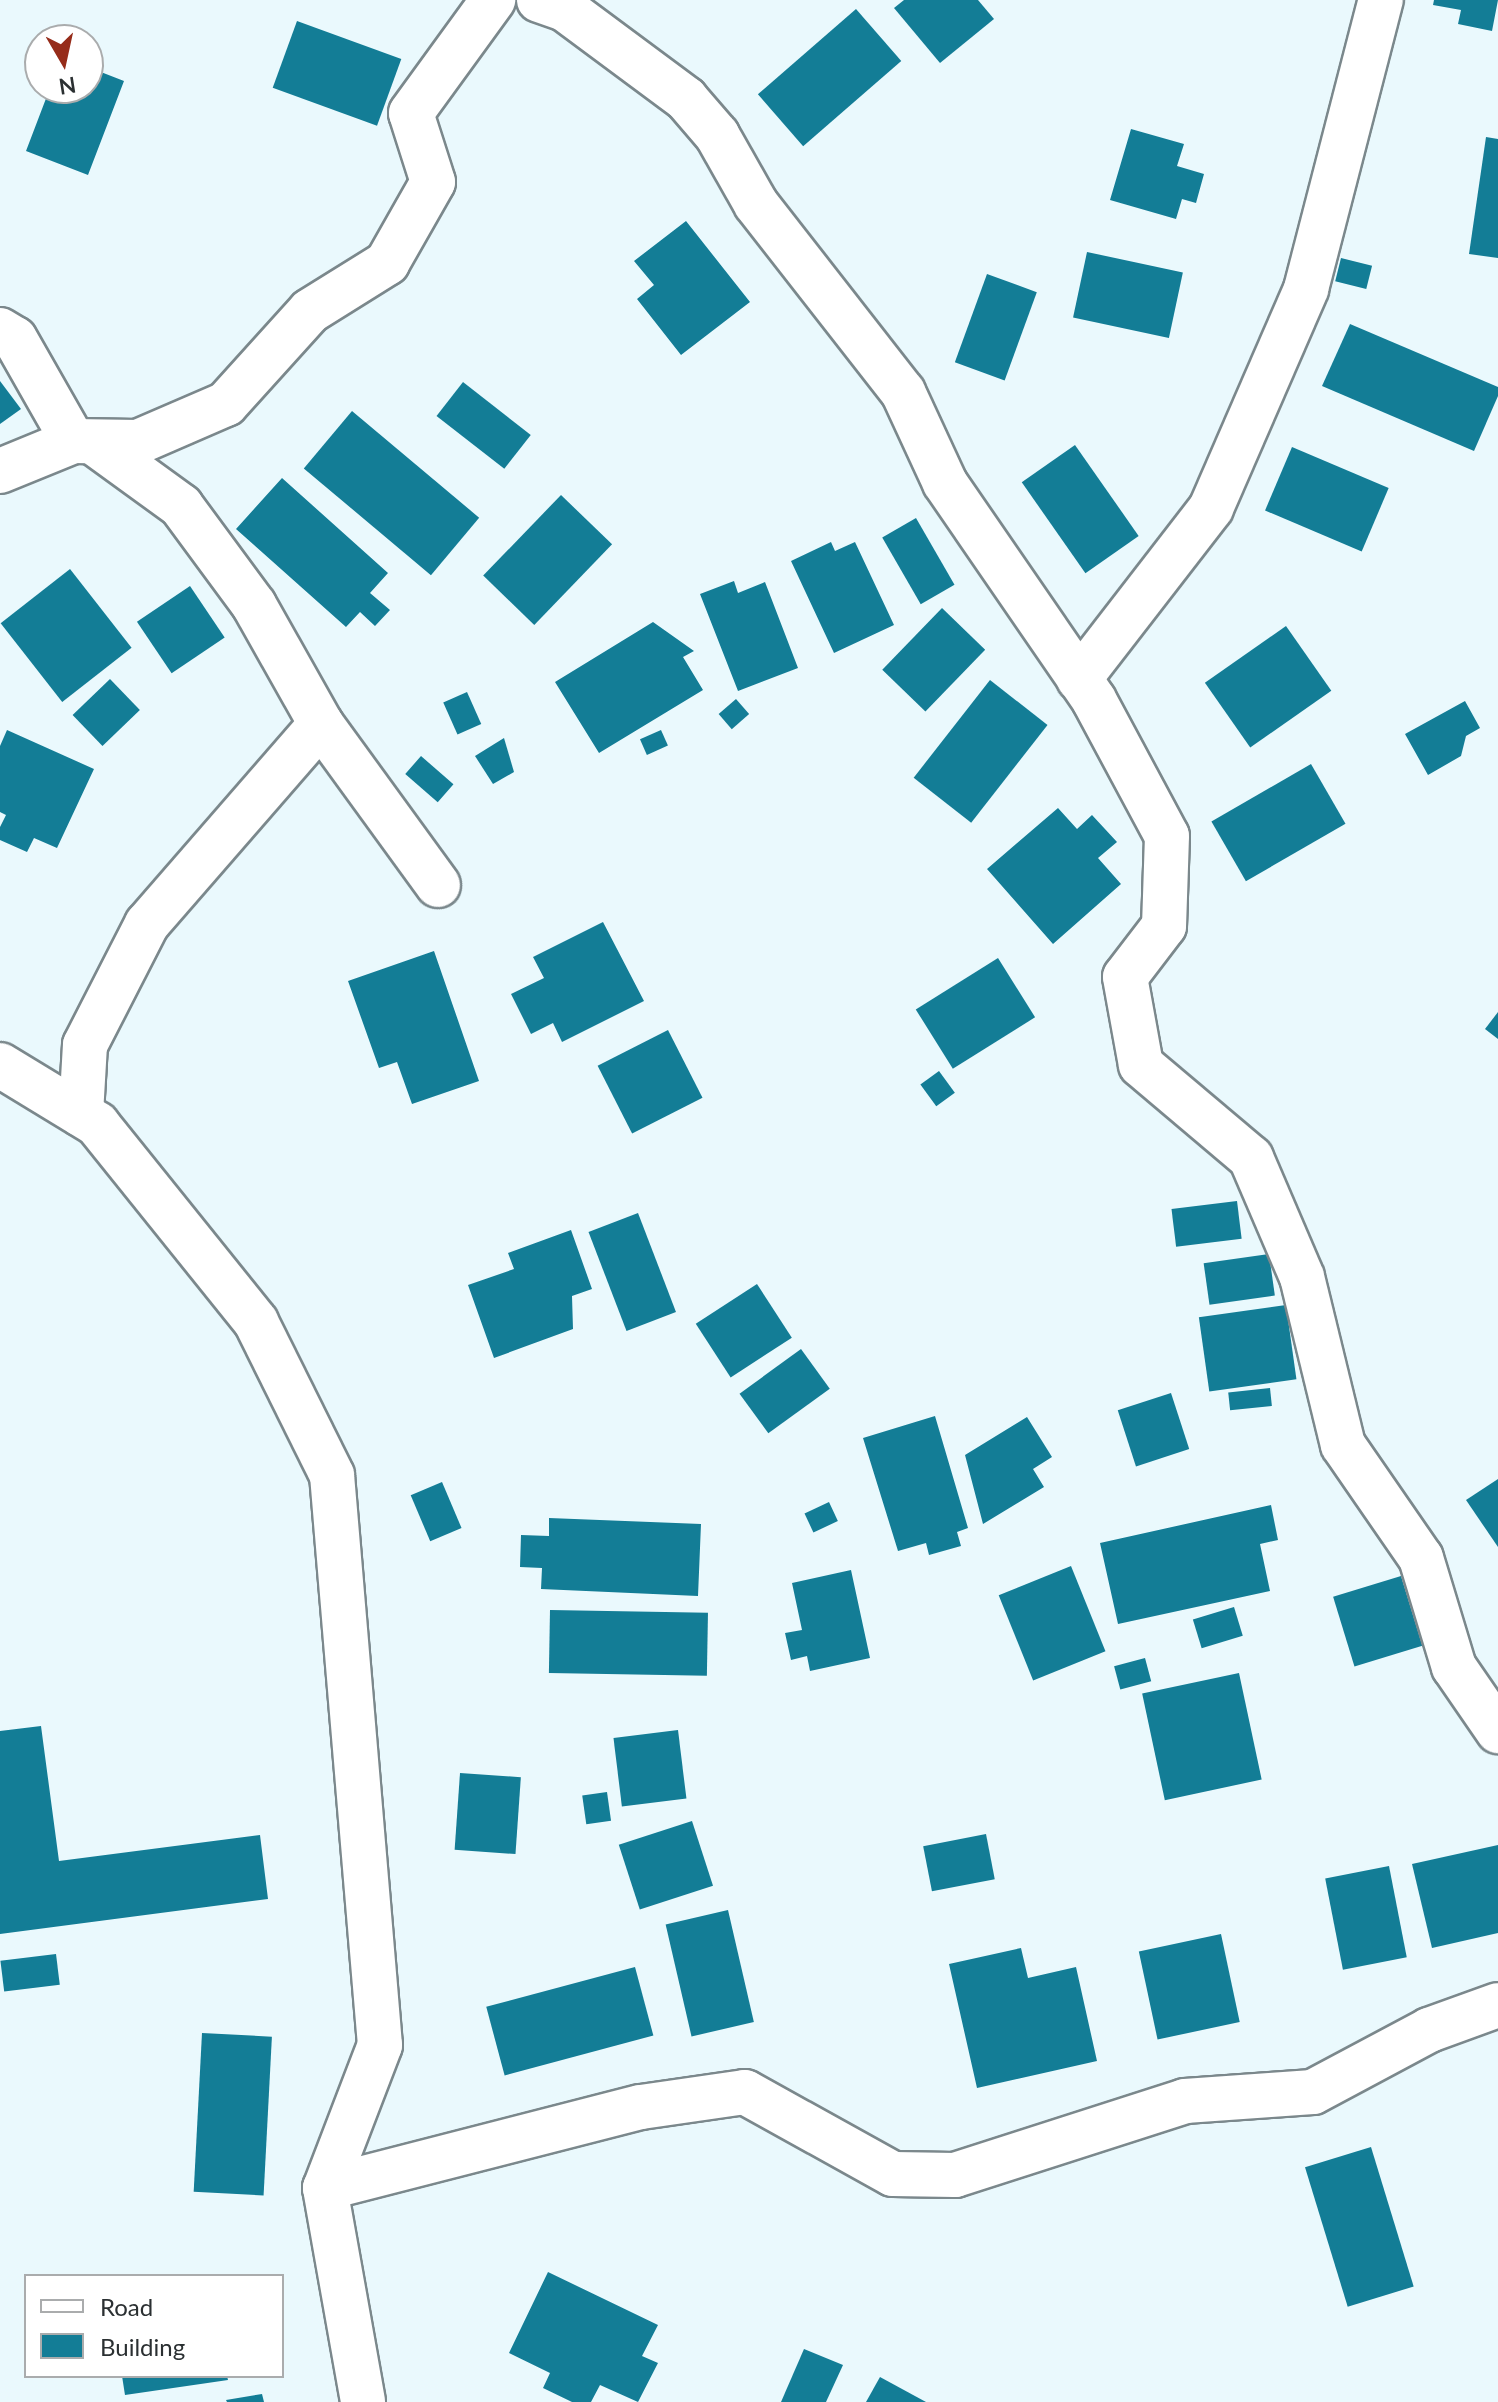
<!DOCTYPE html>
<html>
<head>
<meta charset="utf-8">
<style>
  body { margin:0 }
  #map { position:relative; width:1498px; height:2402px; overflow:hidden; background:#eaf9fd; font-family:Lato,sans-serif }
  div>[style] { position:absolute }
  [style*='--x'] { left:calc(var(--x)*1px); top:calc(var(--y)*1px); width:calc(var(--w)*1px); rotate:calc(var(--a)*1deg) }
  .building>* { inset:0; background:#137d96; transform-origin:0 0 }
  .roads { filter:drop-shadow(2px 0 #7b888c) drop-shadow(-2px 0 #7b888c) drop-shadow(0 2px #7b888c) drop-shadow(0 -2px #7b888c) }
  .minor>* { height:44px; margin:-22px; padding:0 22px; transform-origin:22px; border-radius:22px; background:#fff }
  span { translate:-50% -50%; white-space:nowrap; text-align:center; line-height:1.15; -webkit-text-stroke:8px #fff; paint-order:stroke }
  .legend { position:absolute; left:24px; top:2274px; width:260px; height:104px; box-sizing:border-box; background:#fff; border:2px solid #aaacad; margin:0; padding:10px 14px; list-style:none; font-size:24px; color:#2b3032 }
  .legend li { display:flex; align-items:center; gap:16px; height:40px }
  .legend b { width:40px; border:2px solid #aaacad }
  .north { position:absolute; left:24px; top:24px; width:80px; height:80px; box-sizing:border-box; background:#fff; border:2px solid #aaacad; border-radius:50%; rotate:171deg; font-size:22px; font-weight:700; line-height:32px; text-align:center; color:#2b3032 }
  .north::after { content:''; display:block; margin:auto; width:28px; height:36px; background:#962c1a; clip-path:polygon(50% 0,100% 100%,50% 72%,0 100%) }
</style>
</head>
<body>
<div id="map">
  <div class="building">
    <i style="clip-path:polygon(904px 0,978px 0,994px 19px,940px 63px,894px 8px)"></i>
    <i style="clip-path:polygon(1434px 0,1498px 0,1492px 31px,1458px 24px,1461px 10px,1433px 5px)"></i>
    <i style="left:856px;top:9px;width:69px;height:130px;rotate:49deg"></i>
    <i style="left:297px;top:21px;width:111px;height:71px;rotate:20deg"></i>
    <i style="clip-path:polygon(88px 67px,124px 81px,88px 175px,26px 151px,50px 88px,88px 88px)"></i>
    <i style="clip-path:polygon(1131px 129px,1184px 144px,1177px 166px,1204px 174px,1196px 203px,1182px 199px,1176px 219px,1110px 200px)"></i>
    <i style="clip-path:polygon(1486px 137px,1498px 139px,1498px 258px,1469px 254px)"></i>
    <i style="clip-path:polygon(686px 221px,750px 302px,681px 355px,637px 299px,654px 285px,634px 261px)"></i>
    <i style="left:1087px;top:252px;width:98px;height:67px;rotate:12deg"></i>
    <i style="left:1341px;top:258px;width:32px;height:24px;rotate:14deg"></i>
    <i style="left:987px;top:274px;width:53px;height:94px;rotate:20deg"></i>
    <i style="clip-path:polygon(1350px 324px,1498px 387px,1498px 396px,1474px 451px,1322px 386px)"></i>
    <i style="clip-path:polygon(0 381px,21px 409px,0 424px)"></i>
    <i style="left:463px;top:382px;width:86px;height:43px;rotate:38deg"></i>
    <i style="left:352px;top:411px;width:166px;height:75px;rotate:40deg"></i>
    <i style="left:1075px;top:445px;width:111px;height:65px;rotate:55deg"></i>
    <i style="left:1292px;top:447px;width:105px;height:69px;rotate:23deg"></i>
    <i style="clip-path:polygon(282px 478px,388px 573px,370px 593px,390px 610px,375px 626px,360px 612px,346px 627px,236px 529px)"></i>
    <i style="left:561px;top:495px;width:71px;height:112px;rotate:44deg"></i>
    <i style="left:916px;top:518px;width:77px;height:39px;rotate:60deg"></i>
    <i style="clip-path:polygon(831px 542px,835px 551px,855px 542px,894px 625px,834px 653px,791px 561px)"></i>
    <i style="left:70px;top:569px;width:100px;height:88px;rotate:52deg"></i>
    <i style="clip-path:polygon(734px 581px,738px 593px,765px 582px,798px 668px,738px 691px,700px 594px)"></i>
    <i style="left:190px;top:586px;width:62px;height:64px;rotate:56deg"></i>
    <i style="left:942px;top:608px;width:60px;height:86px;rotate:44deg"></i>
    <i style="clip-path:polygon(653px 622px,694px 651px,683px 657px,703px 690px,599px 753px,555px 682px)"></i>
    <i style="left:1286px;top:626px;width:79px;height:99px;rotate:55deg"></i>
    <i style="left:110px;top:679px;width:43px;height:52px;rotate:46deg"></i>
    <i style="left:990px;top:680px;width:73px;height:124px;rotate:38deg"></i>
    <i style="left:467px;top:692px;width:35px;height:26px;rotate:66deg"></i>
    <i style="left:736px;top:699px;width:20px;height:23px;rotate:49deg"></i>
    <i style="clip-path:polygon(1465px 701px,1480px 728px,1466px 736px,1461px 756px,1428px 775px,1405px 734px)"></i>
    <i style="clip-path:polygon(7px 730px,94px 769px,57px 848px,34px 838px,27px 852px,0 840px,0 827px,6px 815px,0 812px,0 746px)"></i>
    <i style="left:661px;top:730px;width:17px;height:23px;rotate:66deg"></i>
    <i style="clip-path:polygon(504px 738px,514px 772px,493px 784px,475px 756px)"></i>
    <i style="left:421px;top:756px;width:43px;height:24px;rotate:41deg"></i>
    <i style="left:1311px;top:764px;width:69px;height:115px;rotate:60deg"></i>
    <i style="clip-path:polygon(1058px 808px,1077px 829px,1092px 815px,1117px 842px,1098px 858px,1121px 884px,1053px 944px,987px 869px)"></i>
    <i style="clip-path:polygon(603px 922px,644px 1001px,562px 1042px,553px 1023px,531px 1034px,511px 994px,544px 978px,533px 957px)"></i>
    <i style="clip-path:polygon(434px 951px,479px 1081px,412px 1104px,397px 1062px,379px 1068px,348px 981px)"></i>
    <i style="left:998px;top:958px;width:70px;height:97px;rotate:58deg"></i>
    <i style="clip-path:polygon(1498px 1012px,1498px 1039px,1485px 1029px)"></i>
    <i style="left:668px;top:1030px;width:76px;height:79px;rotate:63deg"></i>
    <i style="left:939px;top:1071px;width:27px;height:23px;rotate:54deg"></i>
    <i style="left:1237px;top:1201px;width:38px;height:66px;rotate:83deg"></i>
    <i style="left:638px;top:1213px;width:106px;height:53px;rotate:69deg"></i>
    <i style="clip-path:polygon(571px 1230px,592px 1289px,572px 1296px,573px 1329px,494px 1358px,468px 1285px,514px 1269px,508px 1253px)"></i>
    <i style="left:1269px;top:1254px;width:42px;height:66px;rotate:82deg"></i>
    <i style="left:757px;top:1284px;width:64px;height:73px;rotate:57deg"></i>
    <i style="left:1286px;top:1305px;width:75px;height:88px;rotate:82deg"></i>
    <i style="left:801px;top:1349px;width:49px;height:76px;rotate:54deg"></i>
    <i style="left:1270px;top:1388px;width:18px;height:42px;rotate:84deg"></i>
    <i style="left:1171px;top:1393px;width:59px;height:56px;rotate:72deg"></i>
    <i style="clip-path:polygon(935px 1416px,968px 1528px,957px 1532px,961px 1546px,929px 1555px,926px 1543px,898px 1551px,863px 1438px)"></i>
    <i style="clip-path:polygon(1027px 1417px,1052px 1457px,1033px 1469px,1044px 1487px,983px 1524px,965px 1455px)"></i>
    <i style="clip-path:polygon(1498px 1479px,1498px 1547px,1466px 1500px)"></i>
    <i style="left:442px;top:1482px;width:50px;height:34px;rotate:67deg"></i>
    <i style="left:829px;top:1502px;width:21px;height:27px;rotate:65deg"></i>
    <i style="clip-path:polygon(1271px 1505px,1278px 1540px,1260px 1544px,1270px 1591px,1118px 1624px,1100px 1543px)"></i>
    <i style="clip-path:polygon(549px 1518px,701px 1524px,698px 1596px,541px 1589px,542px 1568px,520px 1567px,521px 1535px,549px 1536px)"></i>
    <i style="left:1071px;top:1566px;width:92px;height:78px;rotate:68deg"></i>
    <i style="clip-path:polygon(851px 1570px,870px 1658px,810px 1671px,807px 1656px,791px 1660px,785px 1633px,802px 1630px,792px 1583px)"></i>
    <i style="left:1401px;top:1576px;width:73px;height:71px;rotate:73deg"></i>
    <i style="left:1234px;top:1607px;width:30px;height:43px;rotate:73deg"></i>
    <i style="left:550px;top:1610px;width:158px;height:63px;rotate:1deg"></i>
    <i style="left:1145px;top:1658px;width:24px;height:32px;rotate:75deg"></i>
    <i style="left:1239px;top:1673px;width:109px;height:99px;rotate:78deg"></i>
    <i style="clip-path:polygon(41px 1726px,59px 1861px,260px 1835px,268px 1899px,0 1934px,0 1731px)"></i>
    <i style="left:678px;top:1730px;width:69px;height:65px;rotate:83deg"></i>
    <i style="left:460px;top:1773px;width:61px;height:77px;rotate:4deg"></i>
    <i style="left:607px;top:1792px;width:29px;height:25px;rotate:82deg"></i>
    <i style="left:692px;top:1821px;width:68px;height:77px;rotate:72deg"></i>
    <i style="left:986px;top:1834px;width:46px;height:64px;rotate:79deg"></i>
    <i style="clip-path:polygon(1498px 1845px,1498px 1933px,1432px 1948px,1412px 1864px)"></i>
    <i style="left:1389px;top:1866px;width:93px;height:65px;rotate:79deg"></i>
    <i style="left:728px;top:1910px;width:115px;height:64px;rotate:77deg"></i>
    <i style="left:1221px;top:1934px;width:90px;height:84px;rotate:78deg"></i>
    <i style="clip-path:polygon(1021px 1948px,1028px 1978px,1076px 1967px,1097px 2061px,977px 2088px,949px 1964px)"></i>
    <i style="left:56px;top:1954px;width:31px;height:56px;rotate:83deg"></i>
    <i style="left:635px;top:1967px;width:71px;height:154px;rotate:75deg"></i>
    <i style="left:202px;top:2033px;width:70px;height:159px;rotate:3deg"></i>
    <i style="left:1371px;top:2147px;width:146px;height:69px;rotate:73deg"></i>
    <i style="clip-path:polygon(548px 2272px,658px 2325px,642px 2356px,658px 2363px,638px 2402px,600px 2385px,591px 2402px,572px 2402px,543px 2388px,550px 2373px,509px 2353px)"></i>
    <i style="clip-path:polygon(804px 2349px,843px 2365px,826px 2402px,781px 2402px)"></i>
    <i style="clip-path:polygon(122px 2376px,227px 2376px,228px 2380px,125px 2395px)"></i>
    <i style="clip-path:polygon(880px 2377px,926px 2402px,866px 2402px)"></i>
    <i style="clip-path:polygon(262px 2394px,264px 2402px,227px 2402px,226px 2400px)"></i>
  </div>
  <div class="roads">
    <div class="minor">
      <i style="--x:539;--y:0;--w:28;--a:19"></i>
      <i style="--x:565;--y:9;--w:151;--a:36.6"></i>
      <i style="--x:686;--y:99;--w:48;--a:49.3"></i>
      <i style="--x:717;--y:135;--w:79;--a:60.5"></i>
      <i style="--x:756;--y:204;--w:239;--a:52"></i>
      <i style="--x:903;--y:392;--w:100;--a:65.2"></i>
      <i style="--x:945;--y:483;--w:263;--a:55.5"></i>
      <i style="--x:1094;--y:700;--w:154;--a:61.8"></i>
      <i style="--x:1167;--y:836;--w:90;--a:91.9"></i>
      <i style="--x:1164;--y:926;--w:64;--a:127.4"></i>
      <i style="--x:1125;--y:977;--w:89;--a:79.7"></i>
      <i style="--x:1141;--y:1065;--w:144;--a:40.2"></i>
      <i style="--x:1251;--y:1158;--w:129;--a:66.8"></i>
      <i style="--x:1302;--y:1277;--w:173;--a:76.3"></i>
      <i style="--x:1343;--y:1445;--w:137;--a:55.4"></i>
      <i style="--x:1421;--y:1558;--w:114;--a:73.2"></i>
      <i style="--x:1454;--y:1667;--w:78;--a:55.5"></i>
      <i style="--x:0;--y:330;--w:17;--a:31"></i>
      <i style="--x:15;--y:339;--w:117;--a:60.4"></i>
      <i style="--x:93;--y:442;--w:109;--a:36"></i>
      <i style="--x:181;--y:506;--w:123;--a:53.6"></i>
      <i style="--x:254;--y:605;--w:137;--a:60.6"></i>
      <i style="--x:321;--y:724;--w:199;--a:54"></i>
      <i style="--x:0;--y:471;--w:79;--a:-22.3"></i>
      <i style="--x:73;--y:441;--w:65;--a:0.9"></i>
      <i style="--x:138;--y:442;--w:96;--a:-23.4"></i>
      <i style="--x:226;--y:404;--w:125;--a:-47.9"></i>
      <i style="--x:310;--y:311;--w:91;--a:-31.9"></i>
      <i style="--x:387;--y:263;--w:93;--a:-60.4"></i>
      <i style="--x:433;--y:182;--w:72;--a:-107.7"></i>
      <i style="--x:411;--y:113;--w:140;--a:-54"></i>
      <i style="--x:1079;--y:679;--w:216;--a:-52.3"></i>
      <i style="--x:1211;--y:508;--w:239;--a:-66.5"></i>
      <i style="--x:1306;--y:289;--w:299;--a:-75.5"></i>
      <i style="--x:0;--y:1065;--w:114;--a:31.3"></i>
      <i style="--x:97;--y:1124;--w:254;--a:51.2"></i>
      <i style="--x:256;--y:1322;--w:171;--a:63.6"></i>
      <i style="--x:332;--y:1475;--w:572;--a:85.19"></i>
      <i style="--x:380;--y:2045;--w:153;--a:111"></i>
      <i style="--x:325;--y:2188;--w:217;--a:79.9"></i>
      <i style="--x:81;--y:1114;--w:69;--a:-86.7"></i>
      <i style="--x:85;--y:1045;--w:136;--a:-62.9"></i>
      <i style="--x:147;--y:924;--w:265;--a:-49"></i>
      <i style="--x:325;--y:2188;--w:326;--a:-14.4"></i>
      <i style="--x:641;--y:2107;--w:105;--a:-8.2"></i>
      <i style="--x:745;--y:2092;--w:169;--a:29"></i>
      <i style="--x:893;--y:2174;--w:62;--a:0.9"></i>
      <i style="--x:955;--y:2175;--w:242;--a:-17.8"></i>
      <i style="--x:1185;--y:2101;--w:128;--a:-4"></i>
      <i style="--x:1313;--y:2092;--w:132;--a:-28.1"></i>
      <i style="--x:1429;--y:2030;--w:73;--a:-19.9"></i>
    </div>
  </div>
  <ul class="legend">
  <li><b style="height:10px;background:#fff"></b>Road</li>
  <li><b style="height:22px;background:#137d96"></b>Building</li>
  </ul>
  <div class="north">N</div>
</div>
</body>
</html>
